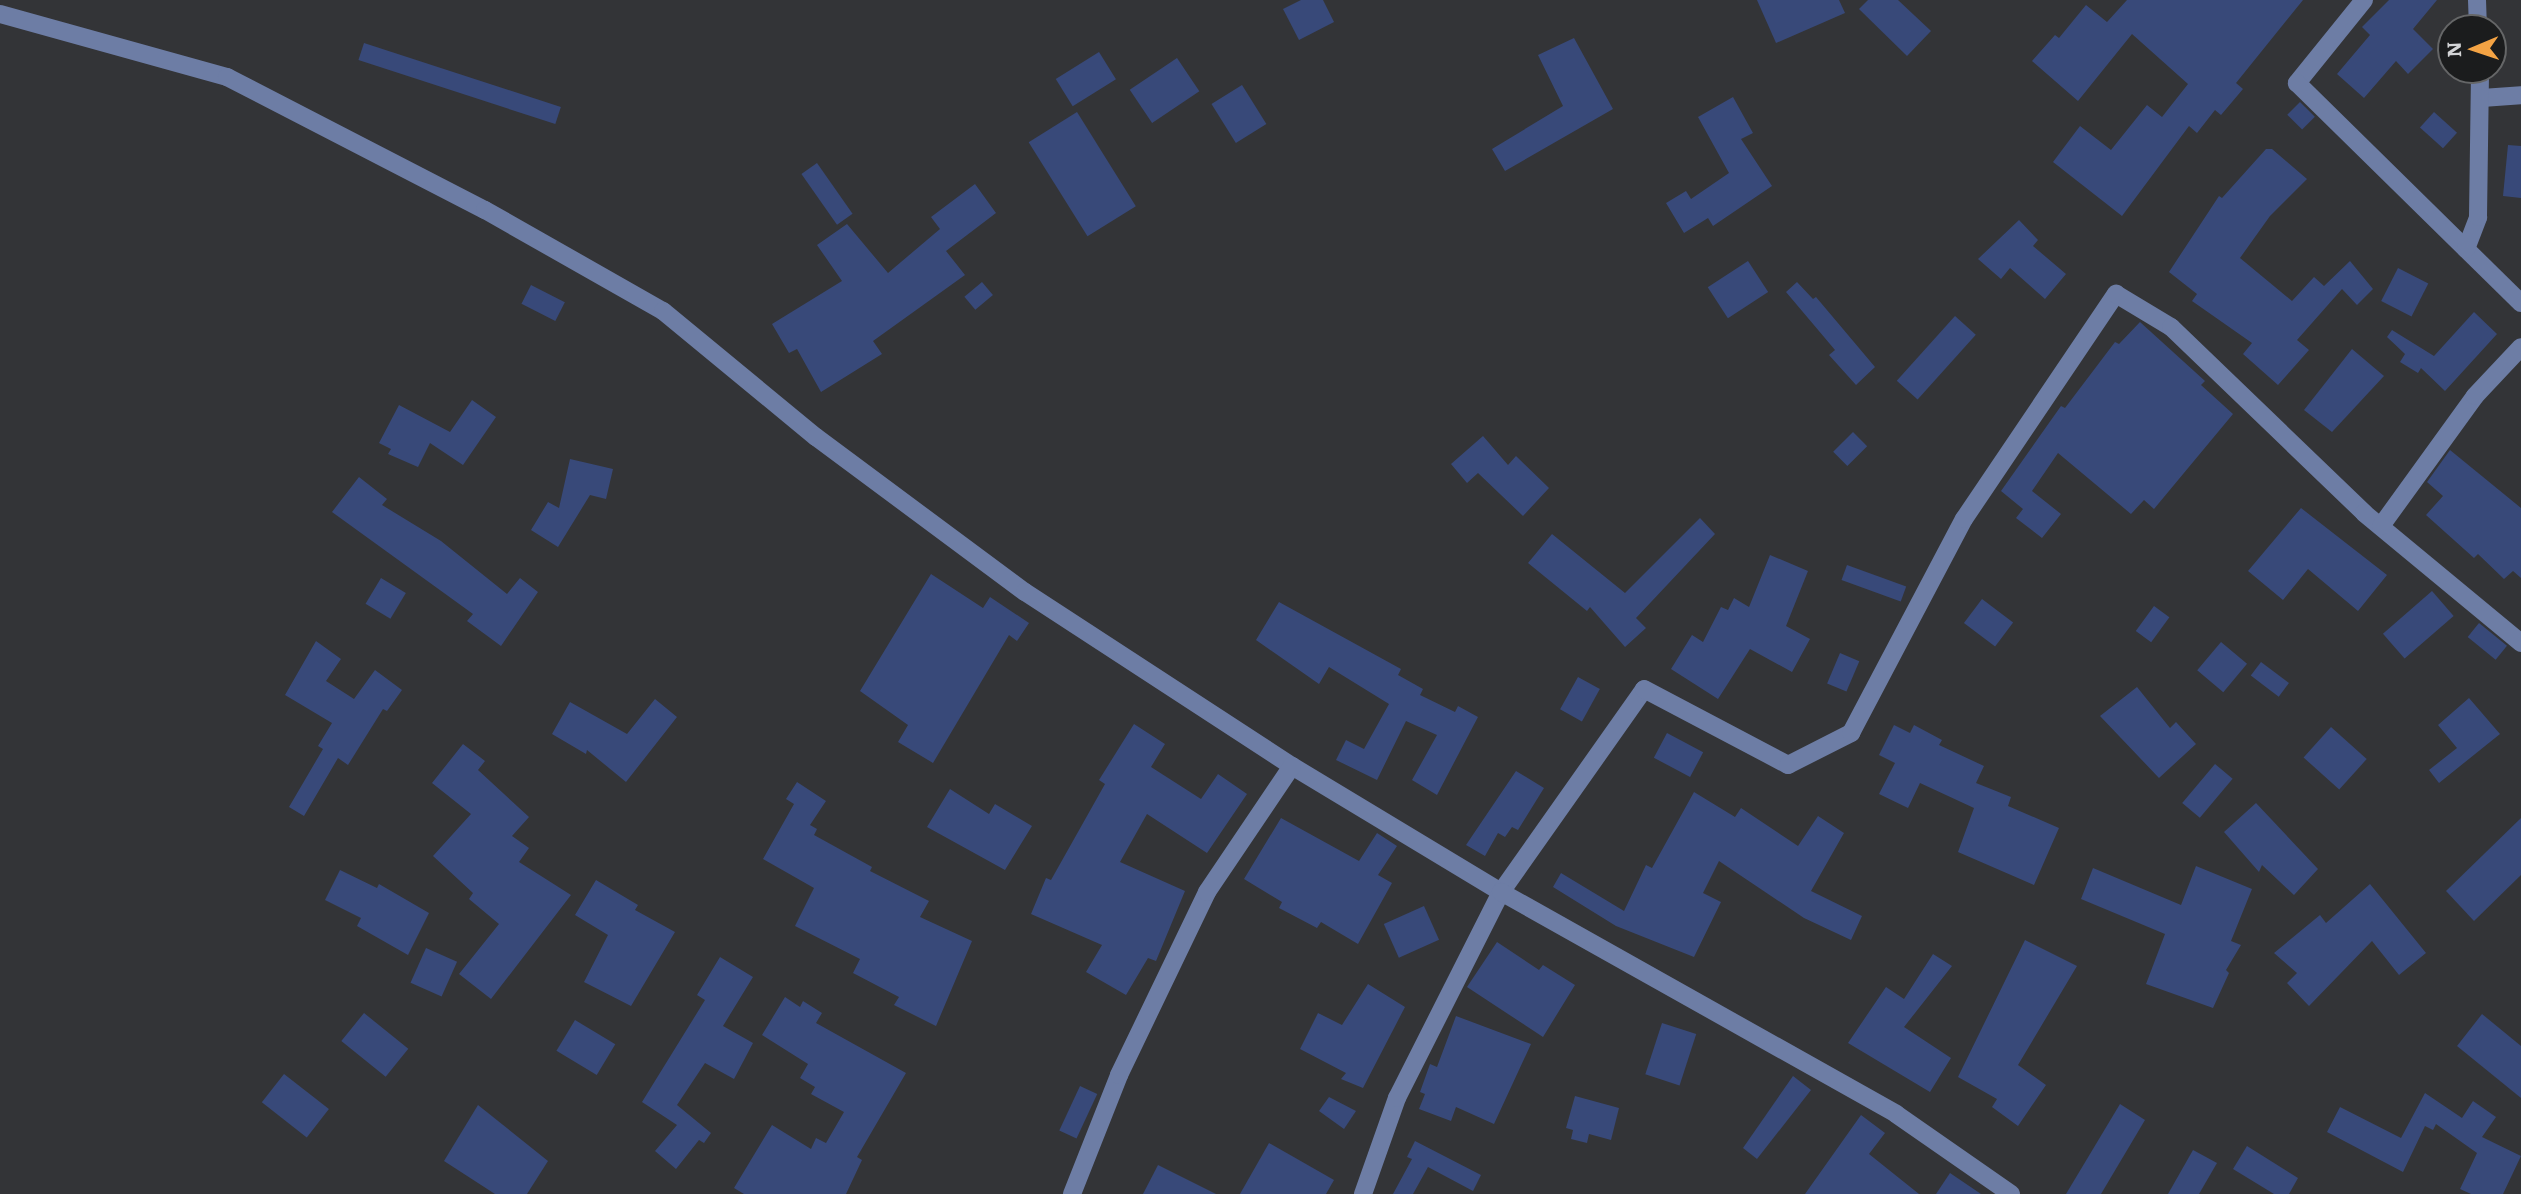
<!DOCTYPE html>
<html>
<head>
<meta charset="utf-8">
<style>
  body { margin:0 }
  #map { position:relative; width:2521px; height:1194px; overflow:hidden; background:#333437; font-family:Literata,serif }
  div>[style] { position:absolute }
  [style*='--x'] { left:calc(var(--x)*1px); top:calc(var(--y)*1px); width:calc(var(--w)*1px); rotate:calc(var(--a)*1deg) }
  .building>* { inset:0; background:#384979; transform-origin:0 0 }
  .minor>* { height:18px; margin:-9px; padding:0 9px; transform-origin:9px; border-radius:9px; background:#6d7da5 }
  span { translate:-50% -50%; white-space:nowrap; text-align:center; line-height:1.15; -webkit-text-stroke:7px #1b1c1d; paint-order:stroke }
  .north { position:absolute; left:2437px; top:14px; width:70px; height:70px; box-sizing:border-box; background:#1b1c1d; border:2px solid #656667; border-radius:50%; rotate:268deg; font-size:19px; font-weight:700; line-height:28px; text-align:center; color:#d3d4d6 }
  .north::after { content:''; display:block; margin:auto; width:24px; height:32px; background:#f4a344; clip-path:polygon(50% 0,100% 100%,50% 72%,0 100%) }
</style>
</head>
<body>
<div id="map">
  <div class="building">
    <i style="clip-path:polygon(1301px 0,1323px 0,1334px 22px,1299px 40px,1283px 9px)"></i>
    <i style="clip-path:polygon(1757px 0,1839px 0,1845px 13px,1776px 43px)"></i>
    <i style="clip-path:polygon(1868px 0,1898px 0,1931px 31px,1907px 56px,1859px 9px)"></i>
    <i style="clip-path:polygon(2127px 0,2303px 0,2236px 83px,2243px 89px,2221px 115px,2215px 110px,2197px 133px,2189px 126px,2122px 216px,2053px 162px,2080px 126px,2111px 150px,2147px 105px,2162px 117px,2188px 84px,2132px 34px,2078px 101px,2032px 61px,2055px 35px,2059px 38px,2086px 5px,2107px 22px)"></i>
    <i style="clip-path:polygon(2389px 0,2437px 0,2413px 29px,2433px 49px,2408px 74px,2396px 61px,2364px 98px,2337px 74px,2370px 35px,2362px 27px)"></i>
    <i style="clip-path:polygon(1574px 38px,1613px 109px,1505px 171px,1492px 149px,1563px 106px,1538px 55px)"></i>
    <i style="left:364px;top:43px;width:207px;height:18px;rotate:18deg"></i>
    <i style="left:1099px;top:52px;width:32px;height:51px;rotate:58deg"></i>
    <i style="left:1177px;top:58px;width:40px;height:57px;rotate:56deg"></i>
    <i style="left:1242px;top:85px;width:46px;height:36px;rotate:58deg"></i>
    <i style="clip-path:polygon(1733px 97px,1753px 133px,1741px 139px,1772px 186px,1713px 226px,1708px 218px,1684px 233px,1666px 203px,1686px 191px,1691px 199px,1729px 173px,1698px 117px)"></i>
    <i style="left:2300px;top:102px;width:21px;height:18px;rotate:45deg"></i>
    <i style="left:1077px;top:112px;width:111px;height:57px;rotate:58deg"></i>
    <i style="left:2434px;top:112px;width:31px;height:21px;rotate:42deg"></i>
    <i style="clip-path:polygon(2508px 145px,2521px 146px,2521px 198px,2503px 196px)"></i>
    <i style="clip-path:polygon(2266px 149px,2272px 149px,2307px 179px,2270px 216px,2240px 258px,2292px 301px,2314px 277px,2324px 286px,2350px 261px,2373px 289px,2357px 305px,2342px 289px,2297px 340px,2309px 350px,2278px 385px,2243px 354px,2252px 343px,2192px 301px,2197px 294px,2169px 272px,2219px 196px,2222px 198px)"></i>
    <i style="left:817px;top:163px;width:62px;height:19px;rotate:55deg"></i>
    <i style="clip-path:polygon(975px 184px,996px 213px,946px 251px,965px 275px,873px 341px,882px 354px,821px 392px,797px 349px,789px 353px,772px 324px,842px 281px,817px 245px,847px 224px,888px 273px,940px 229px,931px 217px)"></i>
    <i style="clip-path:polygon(2019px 220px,2038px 240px,2033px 246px,2066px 274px,2045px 299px,2010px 268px,2001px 279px,1978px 259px)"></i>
    <i style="left:1748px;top:261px;width:37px;height:48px;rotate:57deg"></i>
    <i style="left:2398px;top:268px;width:34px;height:37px;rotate:27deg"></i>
    <i style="left:982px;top:282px;width:17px;height:23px;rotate:50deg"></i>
    <i style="clip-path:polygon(1797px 282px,1813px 299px,1816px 297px,1875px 367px,1856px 385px,1829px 355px,1835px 350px,1786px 292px)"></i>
    <i style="left:531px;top:285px;width:38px;height:21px;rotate:27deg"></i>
    <i style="clip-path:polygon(2474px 312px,2497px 334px,2445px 391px,2421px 368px,2418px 373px,2400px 362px,2405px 354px,2387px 337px,2392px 330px,2434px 356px)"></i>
    <i style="left:1955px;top:316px;width:28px;height:87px;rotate:42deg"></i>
    <i style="clip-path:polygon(2140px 322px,2205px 381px,2201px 385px,2233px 414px,2154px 509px,2144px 500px,2131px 514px,2058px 453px,2032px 491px,2061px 514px,2042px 538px,2016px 518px,2023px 509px,2001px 491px,2061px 406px,2065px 408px,2115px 342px,2119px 344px)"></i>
    <i style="clip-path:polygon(2352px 349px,2384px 376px,2332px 432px,2304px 410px)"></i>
    <i style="clip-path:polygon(472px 400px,496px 417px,463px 465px,430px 443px,418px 467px,388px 454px,391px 449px,379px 443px,399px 405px,450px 432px)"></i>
    <i style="left:1853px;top:432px;width:20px;height:28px;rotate:45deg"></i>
    <i style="clip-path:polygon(1483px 436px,1508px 465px,1516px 456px,1549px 488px,1523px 516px,1478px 473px,1467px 483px,1451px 464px)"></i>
    <i style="clip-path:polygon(2450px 450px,2521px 508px,2521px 578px,2513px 571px,2504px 579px,2478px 554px,2474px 558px,2426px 515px,2443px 496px,2427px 482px)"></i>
    <i style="clip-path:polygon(570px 459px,613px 469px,606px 499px,590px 495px,558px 547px,531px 530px,548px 502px,559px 508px)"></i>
    <i style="clip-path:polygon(359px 477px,387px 499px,382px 505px,441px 541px,507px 594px,520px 578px,538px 592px,501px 646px,467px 621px,473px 614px,332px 512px)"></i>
    <i style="clip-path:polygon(2301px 508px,2387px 575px,2358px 611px,2308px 569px,2283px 600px,2248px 571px)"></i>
    <i style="clip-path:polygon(1700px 518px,1715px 534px,1636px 618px,1646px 628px,1625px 647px,1590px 607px,1587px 611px,1528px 563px,1552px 534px,1625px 593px)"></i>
    <i style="clip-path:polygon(1770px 555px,1808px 571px,1786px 626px,1810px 639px,1792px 672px,1750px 649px,1718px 699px,1671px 669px,1692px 635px,1703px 642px,1721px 607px,1728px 610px,1734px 598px,1749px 607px)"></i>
    <i style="left:1847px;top:565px;width:63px;height:16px;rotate:20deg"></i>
    <i style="clip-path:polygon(931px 574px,983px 608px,990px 597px,1029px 623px,1017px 641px,1009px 635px,933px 763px,898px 742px,908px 725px,860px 691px)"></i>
    <i style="left:381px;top:578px;width:29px;height:30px;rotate:31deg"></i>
    <i style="left:2432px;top:591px;width:33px;height:65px;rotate:49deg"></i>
    <i style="left:1982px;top:599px;width:39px;height:30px;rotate:37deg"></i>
    <i style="clip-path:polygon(1279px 602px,1401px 669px,1398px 675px,1423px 689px,1420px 695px,1455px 712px,1458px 706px,1478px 717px,1437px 795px,1412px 780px,1437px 735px,1406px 721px,1377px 780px,1336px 760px,1346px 740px,1364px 749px,1389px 704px,1329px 667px,1319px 684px,1256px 640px)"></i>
    <i style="left:2154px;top:606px;width:19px;height:31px;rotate:36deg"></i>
    <i style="left:2479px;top:623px;width:36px;height:18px;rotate:39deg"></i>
    <i style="clip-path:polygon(316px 641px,341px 659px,326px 681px,354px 699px,375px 670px,402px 690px,387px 711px,383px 709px,348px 765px,338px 758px,304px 816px,289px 807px,323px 749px,318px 746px,332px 723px,285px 695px)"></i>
    <i style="left:2221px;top:642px;width:34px;height:37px;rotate:40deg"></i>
    <i style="left:1840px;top:653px;width:21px;height:33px;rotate:23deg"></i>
    <i style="left:2261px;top:662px;width:35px;height:17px;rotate:37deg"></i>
    <i style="left:1578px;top:677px;width:25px;height:37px;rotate:29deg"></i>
    <i style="clip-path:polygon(2137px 687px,2170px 728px,2176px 722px,2196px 744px,2159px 778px,2100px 716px)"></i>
    <i style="clip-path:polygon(2469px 698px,2500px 734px,2439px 783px,2429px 770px,2457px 748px,2438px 725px)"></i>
    <i style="clip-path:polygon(655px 699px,677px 717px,626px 782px,587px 750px,586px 754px,552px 734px,570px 702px,627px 734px)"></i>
    <i style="clip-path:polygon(1134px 724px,1165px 744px,1151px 767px,1201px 799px,1218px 774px,1247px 794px,1207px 853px,1147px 814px,1120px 862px,1185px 891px,1156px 961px,1148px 958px,1126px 995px,1086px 972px,1102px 945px,1031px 914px,1046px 878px,1051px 880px,1105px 784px,1099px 780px)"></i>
    <i style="clip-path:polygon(1894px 725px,1910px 733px,1914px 725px,1942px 740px,1939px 745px,1984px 766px,1976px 783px,2011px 797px,2008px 806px,2059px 828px,2034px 885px,1958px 852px,1974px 808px,1920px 783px,1908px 808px,1879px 794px,1895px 763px,1879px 755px)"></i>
    <i style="left:2331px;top:727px;width:48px;height:41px;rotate:42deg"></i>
    <i style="left:1667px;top:733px;width:41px;height:28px;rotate:28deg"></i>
    <i style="clip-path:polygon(463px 744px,485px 761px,478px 770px,529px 817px,512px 836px,529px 848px,519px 862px,571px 895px,491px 999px,459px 974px,499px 924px,469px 899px,473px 893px,433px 856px,471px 814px,432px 783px)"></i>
    <i style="left:2215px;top:764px;width:23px;height:51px;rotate:40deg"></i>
    <i style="clip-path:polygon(1516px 771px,1544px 788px,1518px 830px,1512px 827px,1505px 837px,1498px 833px,1485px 856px,1466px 845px)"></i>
    <i style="clip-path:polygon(797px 782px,826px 801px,810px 825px,817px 829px,814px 835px,872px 867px,870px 871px,929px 901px,920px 917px,972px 941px,936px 1026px,894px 1005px,899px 997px,853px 973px,860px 959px,795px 926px,814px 888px,763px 859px,794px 804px,786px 799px)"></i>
    <i style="clip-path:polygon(950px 789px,989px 814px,995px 804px,1032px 826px,1005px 870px,927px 827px)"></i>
    <i style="clip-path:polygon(1694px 792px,1735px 817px,1741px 808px,1798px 846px,1818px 816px,1844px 833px,1811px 891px,1862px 916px,1851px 940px,1804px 918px,1719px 861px,1703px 893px,1721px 902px,1694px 957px,1616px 926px,1553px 887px,1561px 873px,1624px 911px,1646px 865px,1652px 868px)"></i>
    <i style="clip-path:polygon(2256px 803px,2318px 869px,2294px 895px,2262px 865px,2259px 872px,2224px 832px)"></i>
    <i style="clip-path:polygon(1281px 818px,1359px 861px,1377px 833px,1397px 846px,1378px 875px,1392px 883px,1358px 944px,1321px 922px,1317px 928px,1279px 908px,1282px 902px,1244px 879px)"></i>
    <i style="clip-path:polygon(2521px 818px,2521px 875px,2474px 921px,2446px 891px)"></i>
    <i style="clip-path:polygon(2196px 866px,2252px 889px,2231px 941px,2241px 945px,2226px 970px,2229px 973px,2213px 1008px,2146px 984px,2165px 934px,2081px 899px,2093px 868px,2181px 905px)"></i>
    <i style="clip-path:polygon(340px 870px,377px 888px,379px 884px,429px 913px,408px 955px,357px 926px,361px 918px,325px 900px)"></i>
    <i style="clip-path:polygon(596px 880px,638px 905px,635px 910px,675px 932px,631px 1006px,584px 982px,608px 935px,575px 915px)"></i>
    <i style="clip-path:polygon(2370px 884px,2426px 953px,2399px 975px,2372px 941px,2309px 1006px,2287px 983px,2297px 973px,2274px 953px,2320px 915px,2326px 923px)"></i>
    <i style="left:1424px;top:906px;width:37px;height:44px;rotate:66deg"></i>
    <i style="clip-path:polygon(2025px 940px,2077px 966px,2018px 1065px,2046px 1085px,2018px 1126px,1992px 1107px,1997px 1099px,1958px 1077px)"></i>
    <i style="clip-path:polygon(1497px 942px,1539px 970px,1543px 965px,1575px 985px,1543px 1037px,1467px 987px)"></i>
    <i style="left:426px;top:948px;width:34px;height:38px;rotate:24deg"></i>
    <i style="clip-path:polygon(1933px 954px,1952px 966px,1904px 1027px,1951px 1058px,1930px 1092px,1848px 1043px,1886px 987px,1904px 999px)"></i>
    <i style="clip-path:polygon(720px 957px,753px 977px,723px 1026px,753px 1043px,734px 1079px,705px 1063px,677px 1105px,711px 1133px,704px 1143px,699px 1140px,676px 1169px,655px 1151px,677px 1125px,642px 1102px,705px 1000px,697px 995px)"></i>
    <i style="clip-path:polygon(1368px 984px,1405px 1007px,1363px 1088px,1341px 1079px,1346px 1073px,1300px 1049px,1318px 1013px,1342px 1025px)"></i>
    <i style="clip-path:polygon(785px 997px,800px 1007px,803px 1001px,822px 1013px,816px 1023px,906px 1073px,857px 1157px,862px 1160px,846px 1194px,744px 1194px,734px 1188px,772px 1125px,811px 1149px,816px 1138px,826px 1143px,844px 1112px,811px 1094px,815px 1087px,800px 1078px,808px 1064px,762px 1035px)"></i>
    <i style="left:364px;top:1013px;width:57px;height:36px;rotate:39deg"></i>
    <i style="clip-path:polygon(2482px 1014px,2521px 1046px,2521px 1098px,2457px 1046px)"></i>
    <i style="clip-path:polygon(1456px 1016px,1531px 1044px,1494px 1124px,1456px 1107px,1451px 1121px,1419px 1109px,1425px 1094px,1420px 1092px,1430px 1064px,1437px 1067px)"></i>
    <i style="left:575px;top:1020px;width:47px;height:36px;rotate:31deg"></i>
    <i style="left:1662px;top:1023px;width:36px;height:54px;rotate:18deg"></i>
    <i style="left:284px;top:1074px;width:57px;height:36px;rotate:38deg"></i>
    <i style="clip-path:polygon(1793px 1076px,1811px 1090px,1757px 1159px,1743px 1148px)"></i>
    <i style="left:1080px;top:1086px;width:19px;height:49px;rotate:25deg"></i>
    <i style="clip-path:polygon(2425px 1093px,2462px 1118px,2473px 1101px,2496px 1117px,2482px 1137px,2521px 1156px,2503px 1194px,2471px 1194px,2460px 1189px,2477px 1153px,2436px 1124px,2433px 1130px,2425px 1126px,2403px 1172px,2327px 1132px,2340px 1107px,2401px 1138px)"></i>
    <i style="clip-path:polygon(1575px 1096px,1619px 1108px,1611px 1140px,1589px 1134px,1587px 1143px,1571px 1139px,1573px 1130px,1566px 1128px)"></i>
    <i style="clip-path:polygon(1329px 1097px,1356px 1111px,1344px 1129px,1319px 1111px)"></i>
    <i style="clip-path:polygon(2120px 1104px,2145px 1120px,2101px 1194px,2066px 1194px)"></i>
    <i style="clip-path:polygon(478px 1105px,548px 1161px,527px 1194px,495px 1194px,444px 1161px)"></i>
    <i style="clip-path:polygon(1861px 1115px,1885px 1133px,1869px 1154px,1919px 1194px,1805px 1194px)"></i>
    <i style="clip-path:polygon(1415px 1141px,1481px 1175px,1473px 1191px,1428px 1167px,1413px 1194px,1393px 1194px,1412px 1159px,1407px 1157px)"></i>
    <i style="clip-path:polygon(1269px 1143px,1334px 1180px,1326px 1194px,1240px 1194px)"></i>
    <i style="clip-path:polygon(2247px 1146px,2298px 1178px,2289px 1194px,2274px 1194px,2233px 1169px)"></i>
    <i style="clip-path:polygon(2193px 1150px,2217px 1163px,2199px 1194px,2168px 1194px)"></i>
    <i style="clip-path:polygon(1158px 1165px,1216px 1194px,1143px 1194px)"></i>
    <i style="clip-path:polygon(1950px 1173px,1981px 1194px,1936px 1194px)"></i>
  </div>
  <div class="minor">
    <i style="--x:2364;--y:0;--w:107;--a:128.9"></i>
    <i style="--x:2297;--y:83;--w:314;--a:44.5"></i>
    <i style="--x:2477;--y:0;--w:28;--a:88"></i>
    <i style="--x:0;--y:14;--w:236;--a:15.5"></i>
    <i style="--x:227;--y:77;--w:290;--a:27.3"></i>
    <i style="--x:485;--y:210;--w:205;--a:29.6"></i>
    <i style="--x:663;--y:311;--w:198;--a:39.5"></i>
    <i style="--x:816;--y:437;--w:260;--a:36.6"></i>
    <i style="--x:1025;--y:592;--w:319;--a:33.1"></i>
    <i style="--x:1292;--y:766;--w:244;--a:31.1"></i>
    <i style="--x:1501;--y:892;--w:248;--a:-54.8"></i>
    <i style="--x:1644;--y:689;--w:163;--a:27.8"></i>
    <i style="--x:1788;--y:765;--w:71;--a:-26.9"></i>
    <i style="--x:1851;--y:733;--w:242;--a:-62.2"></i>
    <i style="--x:1964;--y:519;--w:272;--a:-56"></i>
    <i style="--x:2116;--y:294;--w:64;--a:31"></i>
    <i style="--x:2171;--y:327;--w:268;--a:43.9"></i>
    <i style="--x:2364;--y:513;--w:204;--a:39.6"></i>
    <i style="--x:2482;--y:98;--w:39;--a:-4"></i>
    <i style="--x:2466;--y:249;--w:34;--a:-69"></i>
    <i style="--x:2478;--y:217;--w:147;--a:-89.2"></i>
    <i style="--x:2381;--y:526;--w:160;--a:-54.1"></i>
    <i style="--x:2475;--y:396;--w:67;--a:-46.8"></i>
    <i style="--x:1072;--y:1194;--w:128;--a:-68.4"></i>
    <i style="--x:1119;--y:1075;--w:203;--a:-64.3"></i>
    <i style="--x:1207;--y:892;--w:152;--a:-56"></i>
    <i style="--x:1363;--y:1194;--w:102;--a:-70.5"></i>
    <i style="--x:1397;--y:1098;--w:231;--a:-63.2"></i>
    <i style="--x:1501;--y:892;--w:453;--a:29.3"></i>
    <i style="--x:1896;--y:1114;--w:140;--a:34.8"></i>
  </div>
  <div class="north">N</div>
</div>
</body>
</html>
